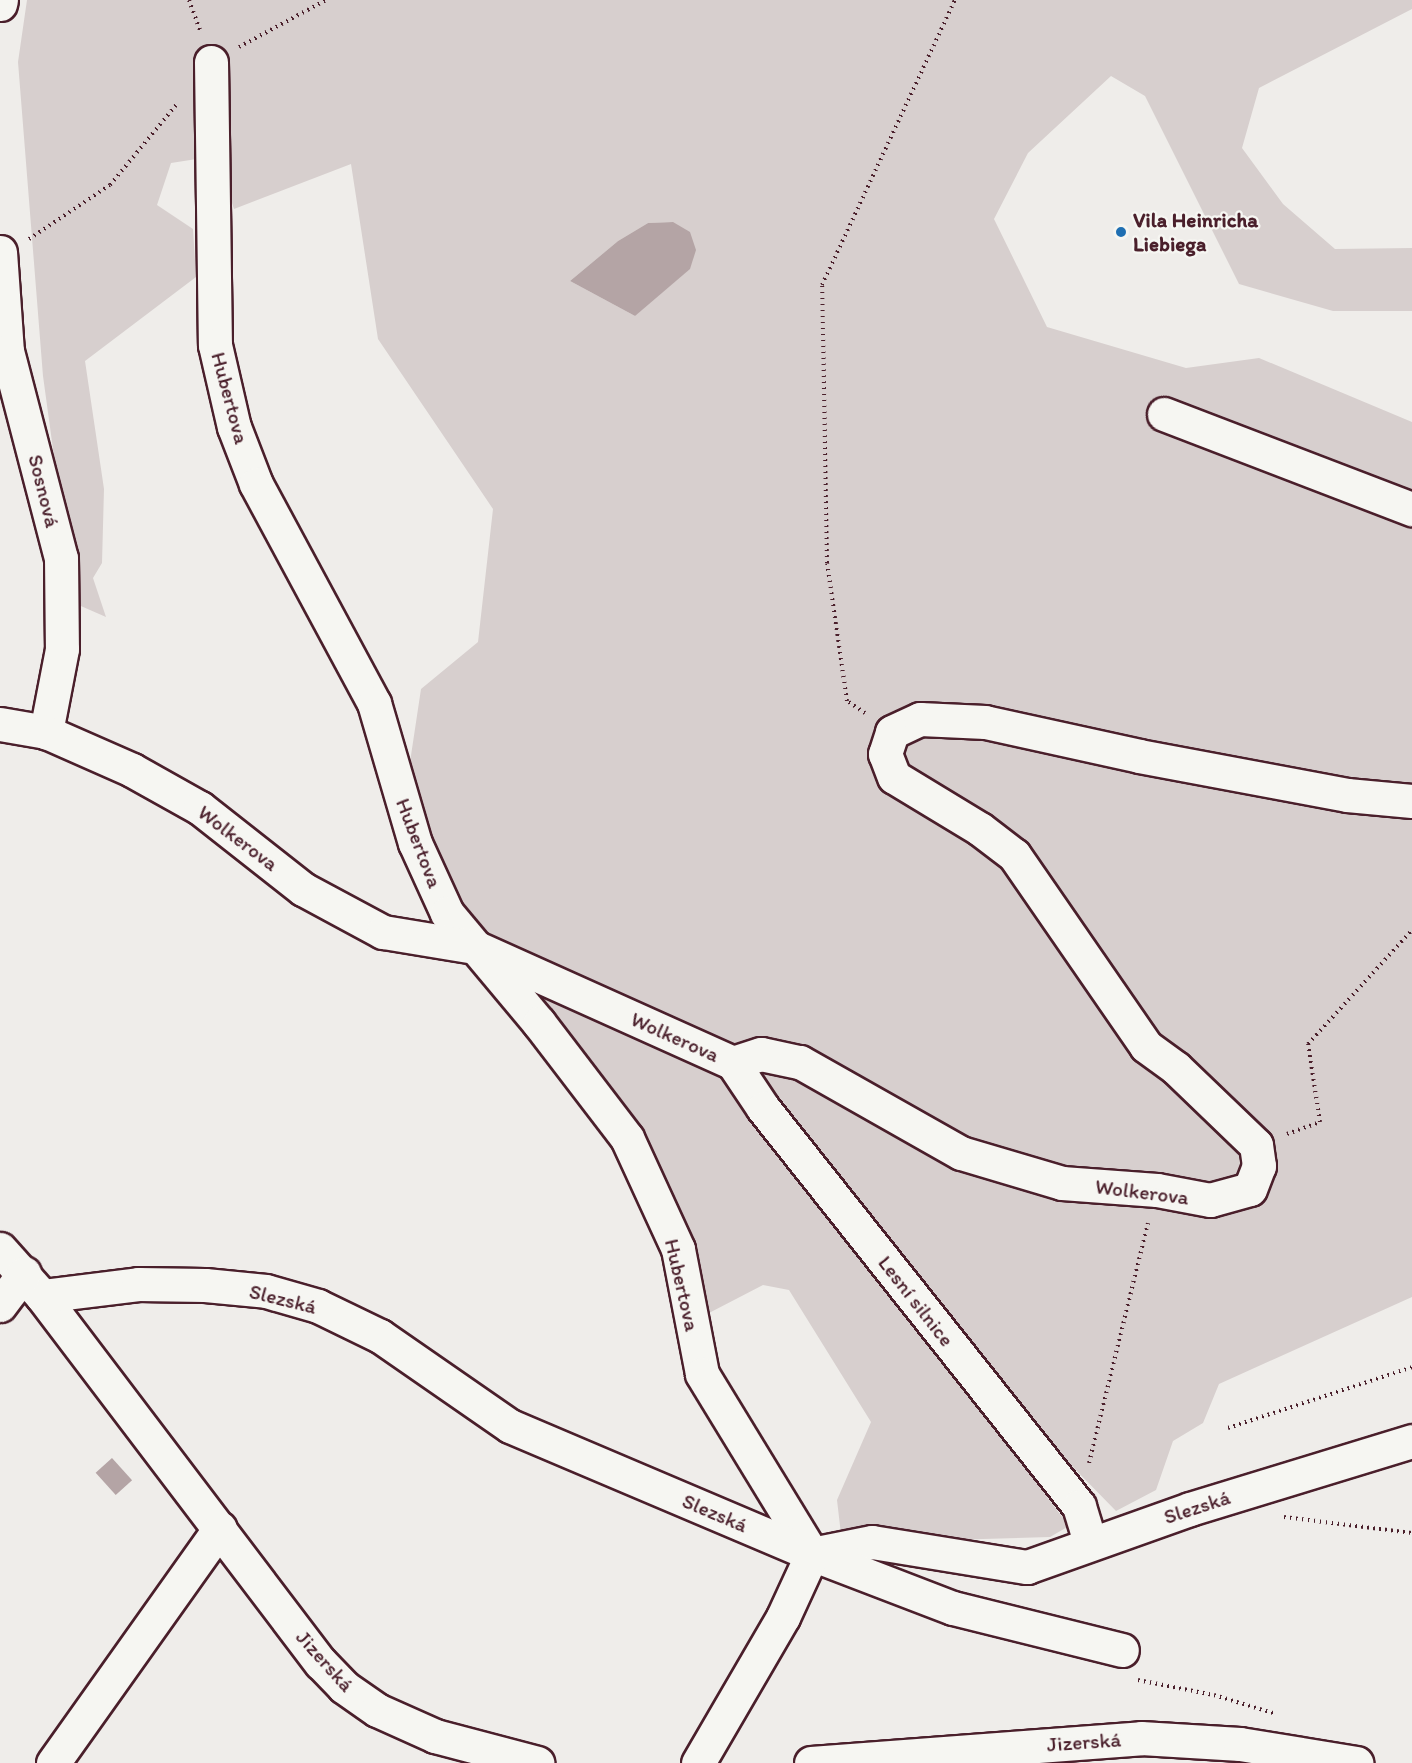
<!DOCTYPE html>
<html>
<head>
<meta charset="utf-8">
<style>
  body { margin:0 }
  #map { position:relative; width:1412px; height:1763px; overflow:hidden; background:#efedea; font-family:Itim,sans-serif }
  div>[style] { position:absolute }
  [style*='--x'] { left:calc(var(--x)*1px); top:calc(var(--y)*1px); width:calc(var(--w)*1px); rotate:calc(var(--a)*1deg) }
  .green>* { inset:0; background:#d7cfce }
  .water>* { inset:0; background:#b4a4a5; transform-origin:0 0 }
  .path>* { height:4px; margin-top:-2px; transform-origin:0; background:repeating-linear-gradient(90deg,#4a1f2b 0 1.5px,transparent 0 6px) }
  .roads { filter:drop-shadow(2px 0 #4a1f2b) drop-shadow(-2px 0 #4a1f2b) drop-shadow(0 2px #4a1f2b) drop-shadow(0 -2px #4a1f2b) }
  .minor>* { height:33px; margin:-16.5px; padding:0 16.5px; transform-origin:16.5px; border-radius:16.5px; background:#f6f6f2 }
  .dots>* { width:16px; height:16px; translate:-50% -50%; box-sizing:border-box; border:3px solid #f6f6f2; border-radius:50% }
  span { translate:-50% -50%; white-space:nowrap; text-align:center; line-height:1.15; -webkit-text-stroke:4.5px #f6f6f2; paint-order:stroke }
  .poi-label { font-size:21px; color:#4a1f2b; font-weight:700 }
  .left { translate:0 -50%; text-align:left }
  .street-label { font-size:21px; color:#4a1f2b }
</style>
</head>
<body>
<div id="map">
  <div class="green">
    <i style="clip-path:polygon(evenodd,27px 0,1412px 0,1412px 9px,1259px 88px,1242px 148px,1283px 204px,1335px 249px,1412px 248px,1412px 311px,1333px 311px,1239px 284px,1145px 96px,1111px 76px,1028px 153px,994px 219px,1047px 327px,1186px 368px,1259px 358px,1412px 422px,1412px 1297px,1219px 1384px,1203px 1423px,1173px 1441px,1156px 1490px,1116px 1511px,1020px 1413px,743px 1057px,477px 935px,447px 884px,407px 782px,421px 689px,478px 642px,493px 509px,378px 339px,351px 164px,234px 209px,216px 156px,171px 163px,157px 205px,193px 229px,196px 277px,85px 361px,104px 489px,102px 563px,93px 578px,106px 617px,74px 603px,43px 376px,18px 62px,27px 0,673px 222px,635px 316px,570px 281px,618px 241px,648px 223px,673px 222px)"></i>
    <i style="clip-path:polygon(518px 978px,727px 1071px,1069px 1526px,1050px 1537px,842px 1543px,837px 1500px,871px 1422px,789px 1290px,763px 1285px,709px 1313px,693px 1246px)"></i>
  </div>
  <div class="water">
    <i style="clip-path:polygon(673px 222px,690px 232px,696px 250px,690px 269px,635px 316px,570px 281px,618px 241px,648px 223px)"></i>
    <i style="left:112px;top:1458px;width:30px;height:22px;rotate:48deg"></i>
  </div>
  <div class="path">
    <i style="--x:189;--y:0;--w:33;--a:70"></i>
    <i style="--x:239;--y:47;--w:99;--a:-28.4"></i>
    <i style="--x:29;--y:239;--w:97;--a:-33.7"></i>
    <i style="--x:110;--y:185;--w:105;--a:-50.4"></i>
    <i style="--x:865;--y:713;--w:22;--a:-146"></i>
    <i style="--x:847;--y:701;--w:139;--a:-98.2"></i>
    <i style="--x:827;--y:563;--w:278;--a:-91"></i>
    <i style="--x:822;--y:285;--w:315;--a:-65"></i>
    <i style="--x:1287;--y:1134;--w:35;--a:-20"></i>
    <i style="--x:1320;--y:1122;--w:79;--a:-98.7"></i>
    <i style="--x:1308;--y:1044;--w:154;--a:-47.6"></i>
    <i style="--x:1228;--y:1428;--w:194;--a:-18.3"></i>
    <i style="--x:1089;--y:1463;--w:247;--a:-76.2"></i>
    <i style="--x:1284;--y:1517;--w:129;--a:7.1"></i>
    <i style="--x:1138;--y:1680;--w:77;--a:11.2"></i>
    <i style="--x:1214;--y:1695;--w:62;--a:17"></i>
  </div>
  <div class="roads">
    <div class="minor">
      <i style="--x:0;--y:4;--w:4;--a:-76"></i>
      <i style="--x:211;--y:62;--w:283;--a:89.2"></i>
      <i style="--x:215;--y:345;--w:84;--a:77"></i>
      <i style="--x:234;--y:427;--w:61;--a:68.9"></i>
      <i style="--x:256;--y:484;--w:249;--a:61.7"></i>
      <i style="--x:374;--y:703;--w:146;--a:73.7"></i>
      <i style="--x:415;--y:843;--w:77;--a:65.4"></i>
      <i style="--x:447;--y:913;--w:143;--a:50.1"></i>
      <i style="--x:539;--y:1023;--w:145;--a:52.6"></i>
      <i style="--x:627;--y:1138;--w:122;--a:65.3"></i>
      <i style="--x:678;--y:1249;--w:127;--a:79.1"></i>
      <i style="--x:702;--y:1374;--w:211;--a:58.6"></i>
      <i style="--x:0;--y:252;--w:99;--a:86"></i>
      <i style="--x:7;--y:351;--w:214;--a:75.4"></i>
      <i style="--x:61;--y:558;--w:91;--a:89.4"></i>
      <i style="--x:62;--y:649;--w:85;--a:100.9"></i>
      <i style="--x:1164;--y:414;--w:266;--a:21"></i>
      <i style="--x:0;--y:724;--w:47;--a:9.9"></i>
      <i style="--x:46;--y:732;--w:94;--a:23.8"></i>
      <i style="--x:132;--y:770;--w:78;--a:29.2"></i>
      <i style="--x:200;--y:808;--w:131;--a:38.2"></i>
      <i style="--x:303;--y:889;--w:91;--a:28.3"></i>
      <i style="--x:383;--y:932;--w:93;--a:9.3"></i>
      <i style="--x:475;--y:947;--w:283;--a:24.2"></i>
      <i style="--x:733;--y:1063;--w:29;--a:-18"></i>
      <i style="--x:761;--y:1054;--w:40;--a:12"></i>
      <i style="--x:800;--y:1062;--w:185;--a:29.5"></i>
      <i style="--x:961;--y:1153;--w:105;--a:16.5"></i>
      <i style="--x:1062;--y:1183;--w:95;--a:4.2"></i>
      <i style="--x:1157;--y:1190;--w:54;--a:10.7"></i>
      <i style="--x:1210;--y:1200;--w:41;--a:-15.4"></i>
      <i style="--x:1250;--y:1189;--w:25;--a:-69"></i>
      <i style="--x:1259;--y:1166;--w:21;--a:-98"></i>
      <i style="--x:1256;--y:1145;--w:111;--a:-136.1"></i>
      <i style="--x:1176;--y:1068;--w:37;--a:-144"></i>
      <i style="--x:1146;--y:1046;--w:232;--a:-124.6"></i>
      <i style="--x:1014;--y:855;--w:43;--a:-142.6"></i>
      <i style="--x:980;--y:829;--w:100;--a:-148.8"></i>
      <i style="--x:894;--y:777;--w:25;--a:-111"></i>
      <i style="--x:885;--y:754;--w:23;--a:-72"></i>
      <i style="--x:892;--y:732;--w:31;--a:-25"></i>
      <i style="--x:920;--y:719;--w:65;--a:2.6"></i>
      <i style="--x:985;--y:722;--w:158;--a:12.4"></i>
      <i style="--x:1139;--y:756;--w:212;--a:10.6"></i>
      <i style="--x:1347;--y:795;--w:65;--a:5.3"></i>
      <i style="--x:733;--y:1063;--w:54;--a:56.3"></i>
      <i style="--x:763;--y:1108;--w:508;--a:51.55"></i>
      <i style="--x:1079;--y:1506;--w:39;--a:73"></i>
      <i style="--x:0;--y:1249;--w:63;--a:48.2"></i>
      <i style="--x:42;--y:1296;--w:461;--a:52.8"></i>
      <i style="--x:321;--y:1663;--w:33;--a:46"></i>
      <i style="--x:344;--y:1687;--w:40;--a:34.9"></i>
      <i style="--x:377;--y:1710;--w:64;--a:24.1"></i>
      <i style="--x:435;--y:1736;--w:106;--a:14.8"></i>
      <i style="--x:42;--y:1296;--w:97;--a:-7.1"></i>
      <i style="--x:138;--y:1284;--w:67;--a:0.9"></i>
      <i style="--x:205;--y:1285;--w:61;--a:5.6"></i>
      <i style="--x:266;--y:1291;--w:54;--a:16.1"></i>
      <i style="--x:318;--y:1306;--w:69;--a:25.8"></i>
      <i style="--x:380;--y:1336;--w:158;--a:34.7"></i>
      <i style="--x:510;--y:1426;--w:328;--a:23"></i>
      <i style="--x:812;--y:1554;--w:61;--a:-11.3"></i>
      <i style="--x:872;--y:1542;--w:157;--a:9.2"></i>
      <i style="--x:1027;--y:1567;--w:173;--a:-19.6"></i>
      <i style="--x:1190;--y:1509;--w:232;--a:-17"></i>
      <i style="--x:0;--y:1305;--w:40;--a:-53"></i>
      <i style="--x:812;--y:1554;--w:151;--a:21"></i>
      <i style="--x:953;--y:1608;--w:174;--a:14"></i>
      <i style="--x:53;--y:1763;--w:288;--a:-54.6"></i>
      <i style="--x:698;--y:1763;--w:169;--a:-59.8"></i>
      <i style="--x:783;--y:1617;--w:69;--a:-65.3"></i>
      <i style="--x:811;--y:1763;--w:331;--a:-4.3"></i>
      <i style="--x:1141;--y:1738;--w:99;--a:3.5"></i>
      <i style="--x:1240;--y:1744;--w:118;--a:9.3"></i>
    </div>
  </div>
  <div class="dots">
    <i style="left:1121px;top:232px;background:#1f6fb2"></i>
  </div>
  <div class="poi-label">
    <span class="left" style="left:1133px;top:232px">Vila Heinricha<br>Liebiega</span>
  </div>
  <div class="street-label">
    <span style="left:230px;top:398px;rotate:75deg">Hubertova</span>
    <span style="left:44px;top:491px;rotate:76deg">Sosnová</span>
    <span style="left:238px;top:838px;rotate:37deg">Wolkerova</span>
    <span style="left:419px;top:843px;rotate:69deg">Hubertova</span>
    <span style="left:675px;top:1037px;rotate:24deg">Wolkerova</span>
    <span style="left:1142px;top:1192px;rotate:7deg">Wolkerova</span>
    <span style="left:682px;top:1285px;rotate:77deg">Hubertova</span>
    <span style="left:283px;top:1299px;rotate:14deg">Slezská</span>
    <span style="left:916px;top:1301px;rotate:52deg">Lesní silnice</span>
    <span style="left:1197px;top:1507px;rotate:-18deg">Slezská</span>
    <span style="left:715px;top:1513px;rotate:23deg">Slezská</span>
    <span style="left:325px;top:1661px;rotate:48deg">Jizerská</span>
    <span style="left:1084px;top:1742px;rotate:-4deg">Jizerská</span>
  </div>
</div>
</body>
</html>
